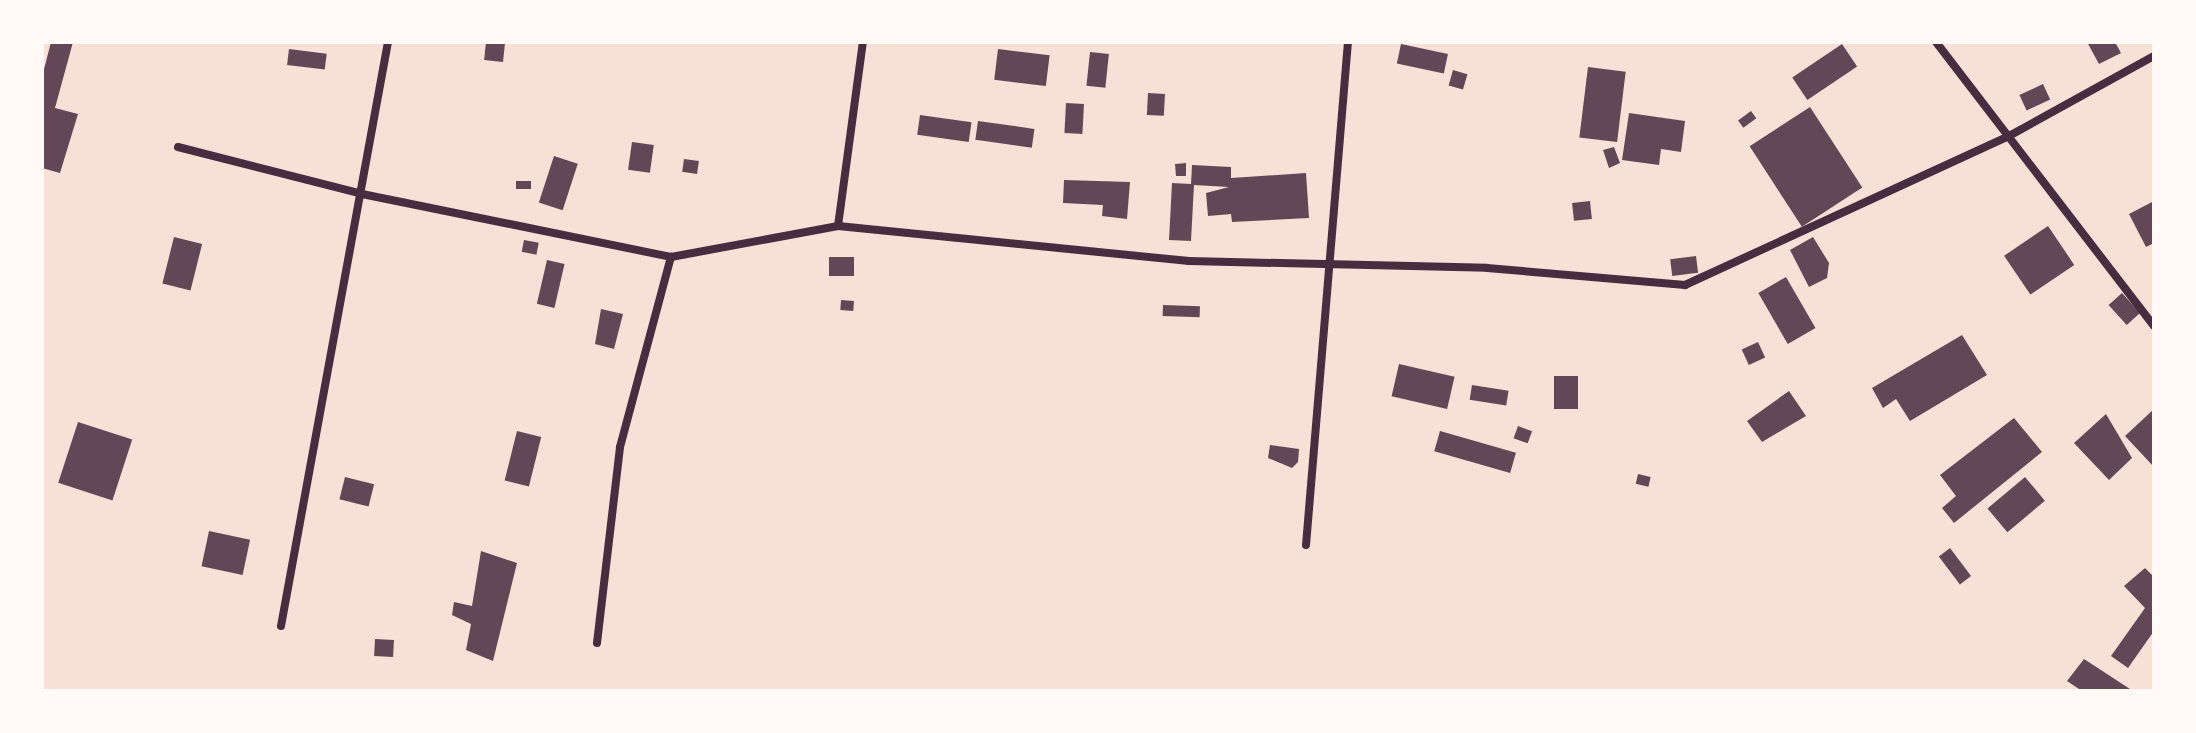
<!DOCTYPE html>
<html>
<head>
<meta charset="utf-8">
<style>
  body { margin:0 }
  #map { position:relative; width:2196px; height:733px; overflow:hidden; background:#f7e1d7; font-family:Manrope,sans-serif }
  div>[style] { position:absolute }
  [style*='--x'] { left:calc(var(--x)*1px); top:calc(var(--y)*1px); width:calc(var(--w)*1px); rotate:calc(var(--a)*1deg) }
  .building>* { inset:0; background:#644757; transform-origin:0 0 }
  .minor>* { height:8px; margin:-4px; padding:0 4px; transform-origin:4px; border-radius:4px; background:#4a2c40 }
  span { translate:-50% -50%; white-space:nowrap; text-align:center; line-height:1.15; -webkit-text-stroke:8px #fffaf5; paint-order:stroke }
  .frame { position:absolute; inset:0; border:44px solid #fffaf5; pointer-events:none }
</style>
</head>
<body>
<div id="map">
  <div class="building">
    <i style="clip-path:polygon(51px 42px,73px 42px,55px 108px,78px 114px,60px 173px,42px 168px,42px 77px)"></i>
    <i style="left:486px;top:42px;width:19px;height:18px;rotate:6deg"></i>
    <i style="clip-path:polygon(2087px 42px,2115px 42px,2121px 53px,2099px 64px)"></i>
    <i style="left:1401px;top:44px;width:48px;height:20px;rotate:12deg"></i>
    <i style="left:1842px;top:44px;width:27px;height:60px;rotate:56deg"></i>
    <i style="left:289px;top:49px;width:38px;height:16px;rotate:7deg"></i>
    <i style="left:998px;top:49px;width:52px;height:31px;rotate:7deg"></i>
    <i style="left:1090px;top:52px;width:19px;height:34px;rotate:6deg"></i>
    <i style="left:1588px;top:67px;width:38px;height:71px;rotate:7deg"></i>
    <i style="left:1453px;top:70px;width:15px;height:16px;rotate:16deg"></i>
    <i style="left:2043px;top:84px;width:17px;height:26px;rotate:65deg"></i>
    <i style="left:1148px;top:93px;width:17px;height:22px;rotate:3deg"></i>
    <i style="left:1066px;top:103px;width:18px;height:30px;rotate:3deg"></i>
    <i style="left:1810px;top:107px;width:96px;height:72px;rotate:57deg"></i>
    <i style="left:1751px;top:111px;width:9px;height:16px;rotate:54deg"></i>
    <i style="clip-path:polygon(1629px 113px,1685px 121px,1681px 152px,1661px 149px,1659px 165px,1622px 160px)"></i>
    <i style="left:920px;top:115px;width:52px;height:20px;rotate:8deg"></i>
    <i style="left:978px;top:121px;width:57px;height:19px;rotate:8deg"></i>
    <i style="left:632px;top:142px;width:22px;height:28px;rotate:8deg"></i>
    <i style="clip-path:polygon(1614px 147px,1620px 163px,1609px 168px,1603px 150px)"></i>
    <i style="left:554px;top:156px;width:25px;height:49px;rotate:18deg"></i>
    <i style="left:684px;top:159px;width:15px;height:13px;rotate:8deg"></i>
    <i style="clip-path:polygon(1186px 163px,1186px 176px,1176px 176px,1175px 164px)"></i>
    <i style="clip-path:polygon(1192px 165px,1231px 167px,1231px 178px,1306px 173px,1309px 218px,1232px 222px,1231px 214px,1208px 216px,1206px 193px,1229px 187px,1194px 185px,1191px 241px,1169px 240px,1172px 183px,1191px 184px)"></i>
    <i style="clip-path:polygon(1064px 180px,1130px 182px,1127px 219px,1102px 216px,1103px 205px,1063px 203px)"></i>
    <i style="left:516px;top:181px;width:15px;height:8px"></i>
    <i style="left:1590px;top:201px;width:18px;height:18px;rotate:84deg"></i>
    <i style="clip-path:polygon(2154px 201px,2154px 243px,2146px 247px,2129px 214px)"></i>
    <i style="left:2048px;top:226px;width:47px;height:53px;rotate:56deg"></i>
    <i style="left:174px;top:237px;width:29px;height:48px;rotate:14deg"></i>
    <i style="clip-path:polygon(1813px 237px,1829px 263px,1827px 278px,1809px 287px,1790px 250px)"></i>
    <i style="left:524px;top:240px;width:15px;height:12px;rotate:11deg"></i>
    <i style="left:1696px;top:256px;width:17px;height:26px;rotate:83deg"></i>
    <i style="left:854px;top:257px;width:19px;height:25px;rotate:90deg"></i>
    <i style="left:547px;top:260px;width:18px;height:45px;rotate:13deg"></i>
    <i style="left:1786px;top:277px;width:59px;height:32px;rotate:60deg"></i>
    <i style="left:2122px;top:293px;width:27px;height:18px;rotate:48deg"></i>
    <i style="left:841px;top:300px;width:13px;height:10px;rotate:4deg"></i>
    <i style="left:1163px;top:305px;width:37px;height:11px;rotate:2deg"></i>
    <i style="clip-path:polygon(601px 309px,623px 314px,614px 349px,595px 344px)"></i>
    <i style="clip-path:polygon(1962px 335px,1987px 375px,1910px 421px,1896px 399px,1883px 408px,1872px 388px)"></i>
    <i style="left:1758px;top:342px;width:17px;height:18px;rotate:65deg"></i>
    <i style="left:1399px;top:364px;width:57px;height:33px;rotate:13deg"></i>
    <i style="left:1554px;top:376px;width:24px;height:33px"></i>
    <i style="left:1472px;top:385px;width:37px;height:15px;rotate:9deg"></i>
    <i style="clip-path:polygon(1789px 391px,1806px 416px,1762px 442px,1747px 421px)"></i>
    <i style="clip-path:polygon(2154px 409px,2154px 467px,2125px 436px)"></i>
    <i style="clip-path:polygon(2106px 414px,2132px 458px,2109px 480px,2074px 443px)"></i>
    <i style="clip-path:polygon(2014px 418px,2042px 452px,1954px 523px,1942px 508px,1956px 496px,1940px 475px)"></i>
    <i style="left:78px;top:422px;width:57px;height:64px;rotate:18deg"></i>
    <i style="left:1518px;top:426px;width:15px;height:13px;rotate:20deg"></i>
    <i style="left:517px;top:431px;width:25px;height:51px;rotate:14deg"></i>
    <i style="left:1440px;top:431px;width:79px;height:21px;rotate:16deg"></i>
    <i style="clip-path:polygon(1270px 445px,1299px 449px,1298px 462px,1292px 468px,1268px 458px)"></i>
    <i style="left:1638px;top:474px;width:13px;height:10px;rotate:13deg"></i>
    <i style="left:345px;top:477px;width:30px;height:23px;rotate:14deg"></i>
    <i style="left:2025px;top:477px;width:31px;height:49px;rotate:50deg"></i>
    <i style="left:209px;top:531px;width:42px;height:36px;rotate:12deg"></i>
    <i style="left:1950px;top:548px;width:35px;height:14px;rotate:53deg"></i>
    <i style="clip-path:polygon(481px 551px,517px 563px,493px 661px,466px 650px,471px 624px,452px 615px,454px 602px,472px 606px)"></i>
    <i style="clip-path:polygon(2145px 568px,2154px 577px,2154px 631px,2128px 668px,2111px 656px,2145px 608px,2124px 586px)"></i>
    <i style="left:375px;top:639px;width:19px;height:17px;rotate:3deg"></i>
    <i style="clip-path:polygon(2084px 659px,2133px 691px,2082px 691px,2067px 681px)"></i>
  </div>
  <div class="minor">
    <i style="--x:1936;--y:42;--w:358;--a:52.5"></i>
    <i style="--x:178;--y:147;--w:190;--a:14.3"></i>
    <i style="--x:362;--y:194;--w:315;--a:11.5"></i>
    <i style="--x:671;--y:257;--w:170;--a:-10.5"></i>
    <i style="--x:838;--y:226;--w:353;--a:5.7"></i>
    <i style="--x:1189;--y:261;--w:298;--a:1.3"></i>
    <i style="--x:1487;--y:268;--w:199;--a:4.9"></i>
    <i style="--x:1685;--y:285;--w:357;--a:-24.7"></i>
    <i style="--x:2009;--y:136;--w:166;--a:-28.9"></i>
    <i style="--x:838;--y:226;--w:186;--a:-82.3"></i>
    <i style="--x:1306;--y:545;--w:505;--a:-85.23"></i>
    <i style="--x:281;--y:626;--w:594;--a:-79.62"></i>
    <i style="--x:597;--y:643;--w:197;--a:-83.3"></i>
    <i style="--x:620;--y:447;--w:197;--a:-75"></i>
  </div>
  <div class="frame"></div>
</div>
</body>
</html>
